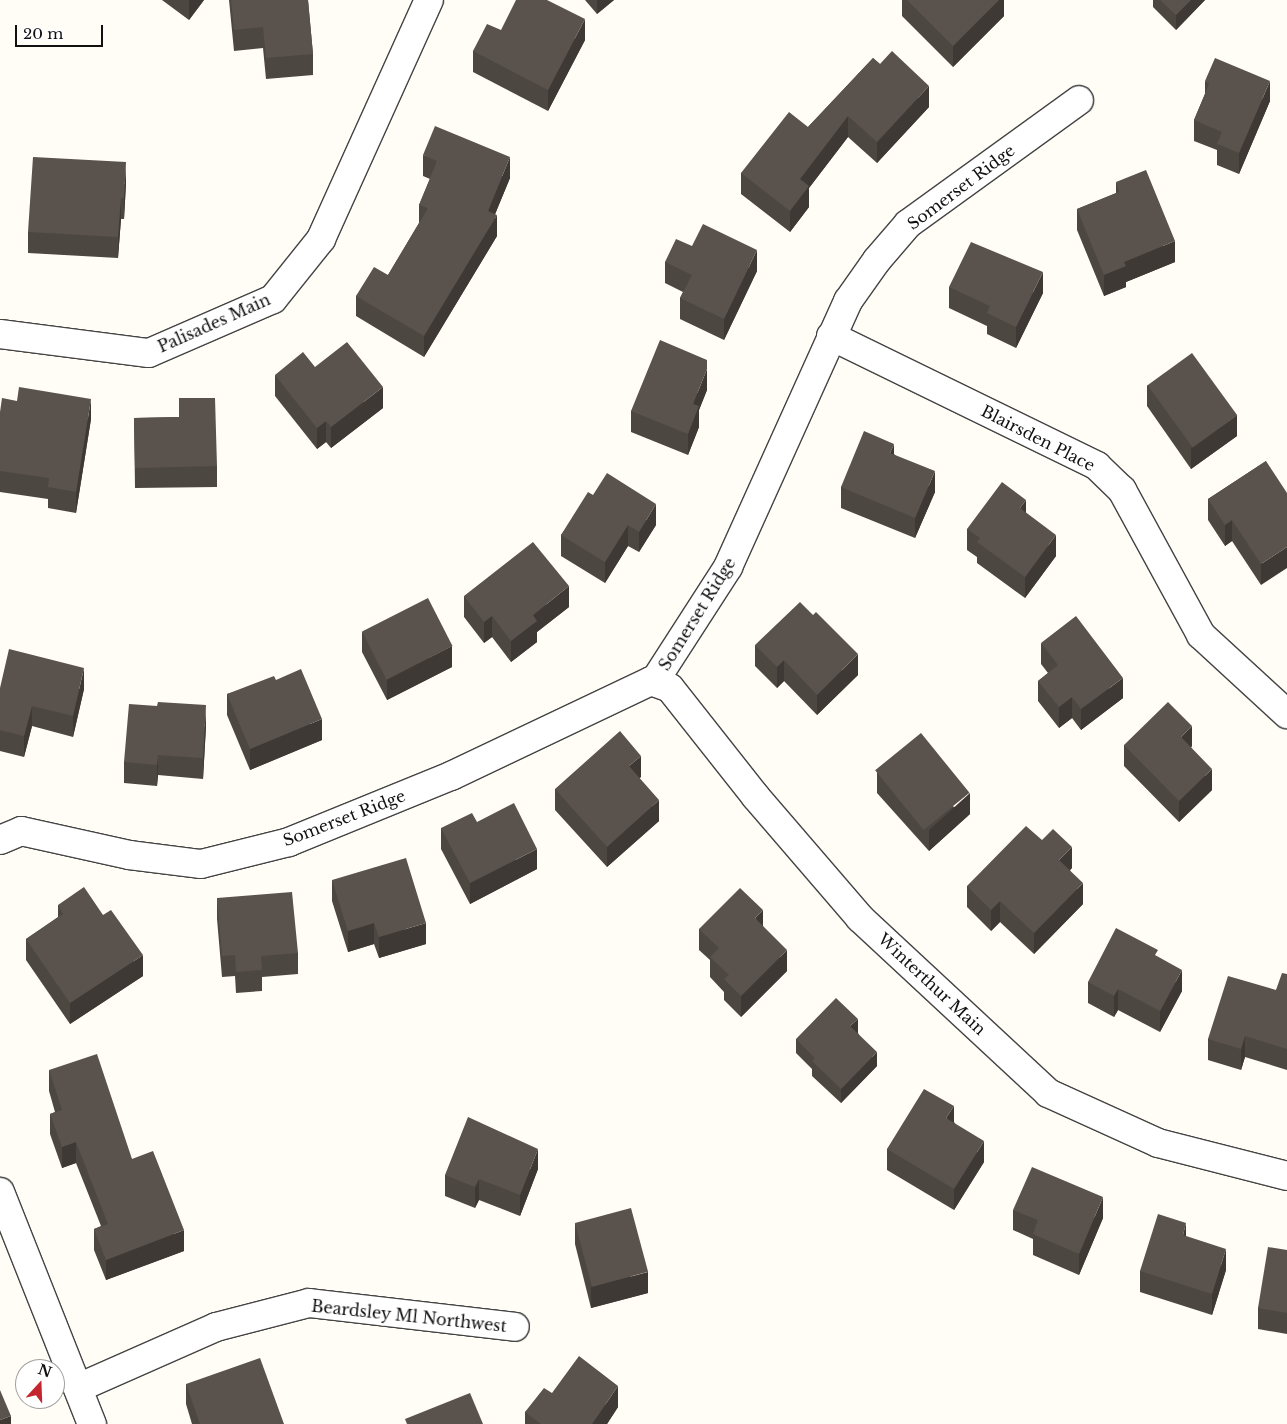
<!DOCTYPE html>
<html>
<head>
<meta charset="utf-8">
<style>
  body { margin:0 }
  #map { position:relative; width:1287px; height:1424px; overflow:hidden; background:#fffdf5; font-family:"Libre Baskerville",serif }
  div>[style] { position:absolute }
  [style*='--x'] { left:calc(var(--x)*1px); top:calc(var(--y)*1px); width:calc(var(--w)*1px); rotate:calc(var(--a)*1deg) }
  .roads { filter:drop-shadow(1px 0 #444) drop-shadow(-1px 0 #444) drop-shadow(0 1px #444) drop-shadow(0 -1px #444) }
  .minor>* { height:28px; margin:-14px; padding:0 14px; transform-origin:14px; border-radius:14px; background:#fff }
  .wall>* { inset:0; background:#4d4742 }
  .shaded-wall>* { inset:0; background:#3f3936 }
  .building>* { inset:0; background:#5a524d; transform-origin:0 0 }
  span { translate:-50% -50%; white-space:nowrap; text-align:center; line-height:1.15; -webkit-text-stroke:5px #fff; paint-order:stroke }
  .street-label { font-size:16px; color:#111 }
  .north { position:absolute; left:15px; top:1359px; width:50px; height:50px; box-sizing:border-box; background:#fff; border:1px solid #a0a0a0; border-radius:50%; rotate:20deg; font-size:14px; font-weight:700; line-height:20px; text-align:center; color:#111 }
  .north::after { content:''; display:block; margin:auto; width:18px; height:22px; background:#c4262e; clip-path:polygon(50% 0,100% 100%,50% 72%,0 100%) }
  .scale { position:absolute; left:15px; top:25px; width:88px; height:22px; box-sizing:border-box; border:2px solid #111; border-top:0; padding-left:6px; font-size:15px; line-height:18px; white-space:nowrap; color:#111; -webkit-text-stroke:4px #fff; paint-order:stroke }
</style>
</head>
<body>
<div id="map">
  <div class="roads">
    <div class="minor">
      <i style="--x:0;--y:334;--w:150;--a:7.3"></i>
      <i style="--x:149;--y:353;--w:135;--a:-23.5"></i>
      <i style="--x:273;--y:299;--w:77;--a:-51.3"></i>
      <i style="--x:321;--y:239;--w:262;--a:-65.7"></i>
      <i style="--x:831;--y:336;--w:296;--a:26"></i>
      <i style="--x:1097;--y:466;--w:35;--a:44"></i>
      <i style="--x:1122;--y:490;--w:165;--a:61.4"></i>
      <i style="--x:1201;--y:635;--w:117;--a:42.6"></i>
      <i style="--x:654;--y:682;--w:137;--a:-57.2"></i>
      <i style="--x:728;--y:567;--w:292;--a:-65.7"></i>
      <i style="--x:848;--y:301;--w:50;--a:-54.7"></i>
      <i style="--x:877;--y:260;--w:48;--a:-49.3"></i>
      <i style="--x:908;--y:224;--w:211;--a:-35.9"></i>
      <i style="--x:0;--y:840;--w:23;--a:-23"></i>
      <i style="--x:21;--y:831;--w:111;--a:12.5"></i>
      <i style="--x:129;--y:855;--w:73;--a:7.1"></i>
      <i style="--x:201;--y:864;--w:91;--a:-14"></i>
      <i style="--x:289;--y:842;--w:175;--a:-22.2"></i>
      <i style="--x:451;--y:776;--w:221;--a:-25.4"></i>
      <i style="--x:651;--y:681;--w:20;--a:20"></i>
      <i style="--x:670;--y:688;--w:139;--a:51.7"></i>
      <i style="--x:756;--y:797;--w:160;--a:49.3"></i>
      <i style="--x:860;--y:918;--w:257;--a:42.9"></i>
      <i style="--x:1048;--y:1093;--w:121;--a:24.4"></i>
      <i style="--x:1158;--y:1143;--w:133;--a:14.3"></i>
      <i style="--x:0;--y:1192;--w:250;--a:68.4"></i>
      <i style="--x:78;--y:1388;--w:151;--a:-23.8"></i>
      <i style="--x:216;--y:1327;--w:96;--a:-14.5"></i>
      <i style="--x:309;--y:1303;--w:207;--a:6.6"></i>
    </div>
  </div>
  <div class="wall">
    <i style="clip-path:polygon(162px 0,204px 0,189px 20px)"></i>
    <i style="clip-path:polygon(229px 0,308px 0,313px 54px,313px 75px,266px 79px,263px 48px,234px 51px)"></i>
    <i style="clip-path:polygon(585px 0,614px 0,597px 14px)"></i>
    <i style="clip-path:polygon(902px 0,1004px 0,1004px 16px,953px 67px,902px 16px)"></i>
    <i style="clip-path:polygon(1153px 0,1205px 0,1176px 30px,1153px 7px)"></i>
    <i style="clip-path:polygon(501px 30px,585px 40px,548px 111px,473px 72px,473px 51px)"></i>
    <i style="clip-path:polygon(873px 58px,929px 107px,877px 163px,848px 137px,809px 188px,809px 207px,790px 232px,741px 194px,741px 173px,808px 127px)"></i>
    <i style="clip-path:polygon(1205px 81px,1270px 101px,1239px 174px,1217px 165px,1217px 150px,1194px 141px,1194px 120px,1205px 94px)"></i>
    <i style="clip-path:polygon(423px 155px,510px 178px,495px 214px,497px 236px,424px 357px,356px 316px,356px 296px,388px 275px,419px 223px,419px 205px,430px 179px,423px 176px)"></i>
    <i style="clip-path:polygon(1116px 182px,1175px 262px,1126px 282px,1126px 287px,1104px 296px,1077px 230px,1077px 209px,1116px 193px)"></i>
    <i style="clip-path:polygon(126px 183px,124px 219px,121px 219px,118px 258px,28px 253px,28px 232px)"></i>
    <i style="clip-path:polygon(692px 246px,757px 271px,724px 340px,680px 319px,680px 298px,683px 292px,665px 283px,665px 262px)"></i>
    <i style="clip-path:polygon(949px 287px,1043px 293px,1016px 348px,987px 334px,987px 326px,949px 308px)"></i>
    <i style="clip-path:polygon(275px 375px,383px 408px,331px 448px,326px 442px,317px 449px,275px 396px)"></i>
    <i style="clip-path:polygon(1147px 385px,1237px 436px,1191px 469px,1147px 406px)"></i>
    <i style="clip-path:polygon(707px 390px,699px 410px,699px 427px,688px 455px,631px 432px,631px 411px)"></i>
    <i style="clip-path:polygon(179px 398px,217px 466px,217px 487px,135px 488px,134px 418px,179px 417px)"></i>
    <i style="clip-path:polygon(0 412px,91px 419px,76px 513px,48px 508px,48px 499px,0 492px)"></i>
    <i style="clip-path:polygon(894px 454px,935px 492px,915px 538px,841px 508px,841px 487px)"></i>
    <i style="clip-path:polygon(1266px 461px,1261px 585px,1232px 541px,1225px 546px,1208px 520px,1208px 499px)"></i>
    <i style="clip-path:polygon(593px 495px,656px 525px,639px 552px,628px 546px,605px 583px,561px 556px,561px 535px)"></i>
    <i style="clip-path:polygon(1026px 513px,1056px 556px,1025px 598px,977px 563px,977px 557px,967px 550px,967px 529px)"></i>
    <i style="clip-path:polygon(464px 596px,569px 607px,537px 632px,537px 642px,511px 662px,492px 637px,484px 643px,464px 617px)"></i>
    <i style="clip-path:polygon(362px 632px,452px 667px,387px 700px,362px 652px)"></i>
    <i style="clip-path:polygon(1041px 643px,1123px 698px,1081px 730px,1072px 718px,1059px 728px,1038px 701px,1038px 681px,1048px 673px,1041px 664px)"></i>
    <i style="clip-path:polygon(755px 645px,858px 675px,817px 715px,784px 681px,777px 688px,755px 666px)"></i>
    <i style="clip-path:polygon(276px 680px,322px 740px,250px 770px,227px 715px,227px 694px)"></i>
    <i style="clip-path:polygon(0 688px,84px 689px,73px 737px,32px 726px,24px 757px,0 751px)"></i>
    <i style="clip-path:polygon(206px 726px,203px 779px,158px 775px,157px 786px,124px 783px,124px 762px)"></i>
    <i style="clip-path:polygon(1124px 745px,1192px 746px,1191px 747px,1212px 790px,1179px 822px,1124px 766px)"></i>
    <i style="clip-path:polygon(877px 772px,970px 814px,929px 851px,877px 793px)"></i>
    <i style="clip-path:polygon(641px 777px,639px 778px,659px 821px,607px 867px,555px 810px,555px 789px)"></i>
    <i style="clip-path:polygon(441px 828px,537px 869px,470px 904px,441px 849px)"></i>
    <i style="clip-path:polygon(1072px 868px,1070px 870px,1083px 904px,1034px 954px,1000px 922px,991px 931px,967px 907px,967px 886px)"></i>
    <i style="clip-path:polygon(332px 880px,426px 944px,379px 958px,374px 944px,348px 952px,332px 901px)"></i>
    <i style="clip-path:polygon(217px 898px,298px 953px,298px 974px,262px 977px,262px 991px,236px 993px,235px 976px,222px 977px,217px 919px)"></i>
    <i style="clip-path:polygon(58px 905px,103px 915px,143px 976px,70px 1024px,26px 960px,26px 939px,58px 917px)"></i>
    <i style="clip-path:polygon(763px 926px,787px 971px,741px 1017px,724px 1000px,724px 992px,710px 977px,710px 960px,699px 950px,699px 929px)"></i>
    <i style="clip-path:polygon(1158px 957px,1182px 991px,1160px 1032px,1118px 1010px,1114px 1017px,1088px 1003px,1088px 982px)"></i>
    <i style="clip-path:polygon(1287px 974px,1287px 1070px,1245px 1057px,1241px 1070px,1208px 1060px,1208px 1039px,1276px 990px)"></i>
    <i style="clip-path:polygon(858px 1033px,877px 1066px,841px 1103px,812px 1076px,812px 1069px,796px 1053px,796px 1039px)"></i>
    <i style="clip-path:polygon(49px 1070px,132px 1159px,184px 1251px,106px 1280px,94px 1250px,94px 1229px,101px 1226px,76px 1163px,62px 1168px,50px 1134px,50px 1114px,55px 1112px,49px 1091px)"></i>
    <i style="clip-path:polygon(954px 1122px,984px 1162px,954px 1210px,887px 1170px,887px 1149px)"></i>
    <i style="clip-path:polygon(538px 1169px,520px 1216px,479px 1200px,475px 1208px,445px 1196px,445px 1175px)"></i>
    <i style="clip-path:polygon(1013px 1210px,1103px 1218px,1079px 1275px,1033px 1255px,1033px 1239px,1013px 1230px)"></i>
    <i style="clip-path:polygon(575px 1223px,648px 1293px,591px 1308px,575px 1244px)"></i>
    <i style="clip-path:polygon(1186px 1237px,1226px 1270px,1212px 1315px,1140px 1292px,1140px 1271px)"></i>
    <i style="clip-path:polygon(1287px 1250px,1287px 1334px,1258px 1329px,1258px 1308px)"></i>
    <i style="clip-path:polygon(186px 1384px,284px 1424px,192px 1424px,186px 1404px)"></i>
    <i style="clip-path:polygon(552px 1393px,618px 1407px,607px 1424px,525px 1424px,525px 1412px)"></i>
  </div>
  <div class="shaded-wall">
    <i style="clip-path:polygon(189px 0,204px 0,189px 20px)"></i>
    <i style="clip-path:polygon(597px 0,614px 0,597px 14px)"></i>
    <i style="clip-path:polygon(999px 0,1004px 0,1004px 16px,953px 67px,953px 46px)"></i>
    <i style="clip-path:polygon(1191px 0,1205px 0,1176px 30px,1176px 15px)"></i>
    <i style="clip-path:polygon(585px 19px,585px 40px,548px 111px,548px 90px)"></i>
    <i style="clip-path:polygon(1270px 81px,1270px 101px,1239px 174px,1239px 153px)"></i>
    <i style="clip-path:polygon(929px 86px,929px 107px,877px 163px,877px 142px)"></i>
    <i style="clip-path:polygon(848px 116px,848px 137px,809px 188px,809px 207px,790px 232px,790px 211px,800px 179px)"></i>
    <i style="clip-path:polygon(510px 157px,510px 178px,489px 229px,497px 215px,497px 236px,424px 357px,424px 336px,488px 211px)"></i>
    <i style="clip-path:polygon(126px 162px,126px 183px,124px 219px,124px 198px)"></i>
    <i style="clip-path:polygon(121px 198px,121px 219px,118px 258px,118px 237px)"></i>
    <i style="clip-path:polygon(1175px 241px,1175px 262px,1126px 282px,1126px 287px,1104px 296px,1104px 275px,1124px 262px)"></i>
    <i style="clip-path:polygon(757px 250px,757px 271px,724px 340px,724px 319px)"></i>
    <i style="clip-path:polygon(1043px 272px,1043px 293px,1016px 348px,1016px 327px)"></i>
    <i style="clip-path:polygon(707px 369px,707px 390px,699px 410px,699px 427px,688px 455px,688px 434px,693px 404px)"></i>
    <i style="clip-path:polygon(383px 387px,383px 408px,331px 448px,331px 427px)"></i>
    <i style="clip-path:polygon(91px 399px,91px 419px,76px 513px,76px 492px)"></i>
    <i style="clip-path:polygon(1237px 415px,1237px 436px,1191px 469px,1191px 448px)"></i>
    <i style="clip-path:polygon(326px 421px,326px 442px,317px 449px,317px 428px)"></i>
    <i style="clip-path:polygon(894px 444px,894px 464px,890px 453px)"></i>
    <i style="clip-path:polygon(935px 471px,935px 492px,915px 538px,915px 518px)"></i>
    <i style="clip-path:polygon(1026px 500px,1026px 521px,1020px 508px)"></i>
    <i style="clip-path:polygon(656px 504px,656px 525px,639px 552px,639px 532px)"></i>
    <i style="clip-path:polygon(1232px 520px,1232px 541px,1225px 546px,1225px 525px)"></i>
    <i style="clip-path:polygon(628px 525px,628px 546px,605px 583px,605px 562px)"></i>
    <i style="clip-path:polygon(1056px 535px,1056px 556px,1025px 598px,1025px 577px)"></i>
    <i style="clip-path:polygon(1287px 547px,1287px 568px,1261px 585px,1261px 564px)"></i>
    <i style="clip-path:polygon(569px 586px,569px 607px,537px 632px,537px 642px,511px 662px,511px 641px,533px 615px)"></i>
    <i style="clip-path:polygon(492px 616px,492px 637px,484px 643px,484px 622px)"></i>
    <i style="clip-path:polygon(452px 646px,452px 667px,387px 700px,387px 679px)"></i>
    <i style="clip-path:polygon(858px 654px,858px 675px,817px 715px,817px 695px)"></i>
    <i style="clip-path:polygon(784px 660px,784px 681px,777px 688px,777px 667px)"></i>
    <i style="clip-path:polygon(84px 668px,84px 689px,73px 737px,73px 716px)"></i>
    <i style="clip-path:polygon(1123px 678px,1123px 698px,1081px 730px,1081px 709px)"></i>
    <i style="clip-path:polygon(1072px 697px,1072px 718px,1059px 728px,1059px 707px)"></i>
    <i style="clip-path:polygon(206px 705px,206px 726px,203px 779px,203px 758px)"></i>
    <i style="clip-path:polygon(32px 706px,32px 726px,24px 757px,24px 736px)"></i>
    <i style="clip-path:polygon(322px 719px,322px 740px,250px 770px,250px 749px)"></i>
    <i style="clip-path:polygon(1192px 726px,1192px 746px,1181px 758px,1181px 737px)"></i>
    <i style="clip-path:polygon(158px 755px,158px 775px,157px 786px,157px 765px)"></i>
    <i style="clip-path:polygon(641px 756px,641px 777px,629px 787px,629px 766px)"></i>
    <i style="clip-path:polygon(1212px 769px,1212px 790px,1179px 822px,1179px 801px)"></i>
    <i style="clip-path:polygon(970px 793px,970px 814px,929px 851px,929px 830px)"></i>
    <i style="clip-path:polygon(659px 800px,659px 821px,607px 867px,607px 847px)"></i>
    <i style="clip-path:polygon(1072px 847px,1072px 868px,1059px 881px,1059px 860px)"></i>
    <i style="clip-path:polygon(537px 849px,537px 869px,470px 904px,470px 883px)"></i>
    <i style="clip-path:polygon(1083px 883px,1083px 904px,1034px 954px,1034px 933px)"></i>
    <i style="clip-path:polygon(1000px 901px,1000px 922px,991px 931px,991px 910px)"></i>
    <i style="clip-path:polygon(763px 910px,763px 931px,755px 918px)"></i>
    <i style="clip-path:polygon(374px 923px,374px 944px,348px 952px,348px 931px)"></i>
    <i style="clip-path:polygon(426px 923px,426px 944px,379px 958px,379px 937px)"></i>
    <i style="clip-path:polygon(787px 950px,787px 971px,741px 1017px,741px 996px)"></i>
    <i style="clip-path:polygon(143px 955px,143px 976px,70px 1024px,70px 1003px)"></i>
    <i style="clip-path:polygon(1182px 970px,1182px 991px,1160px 1032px,1160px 1011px)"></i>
    <i style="clip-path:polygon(1118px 989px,1118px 1010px,1114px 1017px,1114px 996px)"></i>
    <i style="clip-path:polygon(858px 1019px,858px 1033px,850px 1041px,850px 1026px)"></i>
    <i style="clip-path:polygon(1245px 1036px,1245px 1057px,1241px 1070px,1241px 1049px)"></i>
    <i style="clip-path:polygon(877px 1052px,877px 1066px,841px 1103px,841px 1089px)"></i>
    <i style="clip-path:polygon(954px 1106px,954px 1127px,946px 1118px)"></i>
    <i style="clip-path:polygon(984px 1141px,984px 1162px,954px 1210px,954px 1189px)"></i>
    <i style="clip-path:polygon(76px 1142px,76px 1163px,62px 1168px,62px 1147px)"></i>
    <i style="clip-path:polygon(538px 1149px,538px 1169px,520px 1216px,520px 1195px)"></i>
    <i style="clip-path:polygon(479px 1179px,479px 1200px,475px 1208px,475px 1187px)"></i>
    <i style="clip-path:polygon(1103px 1197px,1103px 1218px,1079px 1275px,1079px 1254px)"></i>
    <i style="clip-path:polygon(1186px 1223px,1186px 1244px,1183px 1235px)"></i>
    <i style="clip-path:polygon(184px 1230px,184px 1251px,106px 1280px,106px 1260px)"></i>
    <i style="clip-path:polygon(1226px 1249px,1226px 1270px,1212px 1315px,1212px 1294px)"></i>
    <i style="clip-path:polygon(648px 1272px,648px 1293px,591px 1308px,591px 1287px)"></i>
    <i style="clip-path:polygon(618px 1386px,618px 1407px,607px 1424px,592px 1424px)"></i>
    <i style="clip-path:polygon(11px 1416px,11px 1424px,0 1424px,0 1420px)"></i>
  </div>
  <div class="building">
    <i style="clip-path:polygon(231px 0,308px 0,313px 54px,266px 58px,263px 27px,234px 30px)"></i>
    <i style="clip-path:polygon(516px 0,547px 0,585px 19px,548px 90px,473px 51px,487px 24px,501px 30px)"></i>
    <i style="clip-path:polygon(907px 0,999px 0,953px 46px)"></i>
    <i style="clip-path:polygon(1160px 0,1191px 0,1176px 15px)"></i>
    <i style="clip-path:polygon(892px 51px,929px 86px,877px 142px,848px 116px,800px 179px,809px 186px,790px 211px,741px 173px,789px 112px,808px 127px,873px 58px,880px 64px)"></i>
    <i style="clip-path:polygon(1215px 58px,1270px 81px,1239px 153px,1217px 144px,1222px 132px,1194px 120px,1209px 84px,1205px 81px)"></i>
    <i style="clip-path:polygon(435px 126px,510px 157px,488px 211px,497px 215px,424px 336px,356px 296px,374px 267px,388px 275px,428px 208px,419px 205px,437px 161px,423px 155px)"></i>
    <i style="clip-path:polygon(33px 157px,126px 162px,124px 198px,121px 198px,118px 237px,28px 232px)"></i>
    <i style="clip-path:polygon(1146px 170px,1175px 241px,1124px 262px,1126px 266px,1104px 275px,1077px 209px,1119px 192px,1116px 182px)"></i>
    <i style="clip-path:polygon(703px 224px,757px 250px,724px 319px,680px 298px,692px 275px,665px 262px,676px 239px,692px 246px)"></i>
    <i style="clip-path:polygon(971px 242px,1043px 272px,1016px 327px,987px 313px,990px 306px,949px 287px)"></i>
    <i style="clip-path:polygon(660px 340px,707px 360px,707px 369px,693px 404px,699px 406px,688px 434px,631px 411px)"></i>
    <i style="clip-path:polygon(347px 342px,383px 387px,331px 427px,326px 421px,317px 428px,275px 375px,303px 352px,315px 367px)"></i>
    <i style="left:1192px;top:353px;width:77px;height:55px;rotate:54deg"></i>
    <i style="clip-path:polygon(19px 387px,91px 399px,76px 492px,48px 487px,49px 478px,0 471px,0 412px,2px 398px,17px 401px)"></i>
    <i style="clip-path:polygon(179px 398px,215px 398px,217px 466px,135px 468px,134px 418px,179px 417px)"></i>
    <i style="clip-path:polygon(864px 431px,894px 444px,890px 453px,935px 471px,915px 518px,841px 487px)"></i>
    <i style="clip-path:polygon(1266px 461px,1287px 493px,1287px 547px,1261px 564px,1232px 520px,1225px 525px,1208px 499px)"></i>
    <i style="clip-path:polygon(607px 473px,656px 504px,639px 532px,628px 525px,605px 562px,561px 535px,588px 492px,593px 495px)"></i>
    <i style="clip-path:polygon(1002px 482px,1026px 500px,1020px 508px,1056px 535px,1025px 577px,977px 542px,980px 538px,967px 529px)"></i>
    <i style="clip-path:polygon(533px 542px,569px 586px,533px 615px,537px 621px,511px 641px,492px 616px,484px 622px,464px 596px)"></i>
    <i style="left:428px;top:598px;width:54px;height:74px;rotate:63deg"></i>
    <i style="clip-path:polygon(800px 602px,813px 615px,816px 612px,858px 654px,817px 695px,784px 660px,777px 667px,755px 645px)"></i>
    <i style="clip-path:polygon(1076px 616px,1123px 678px,1081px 709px,1072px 697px,1059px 707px,1038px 681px,1058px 665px,1041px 643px)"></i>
    <i style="clip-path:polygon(9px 649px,84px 668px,73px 716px,32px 706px,24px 736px,0 730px,0 688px)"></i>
    <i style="clip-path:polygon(301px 669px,322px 719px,250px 749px,227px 694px,274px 676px,276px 680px)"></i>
    <i style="clip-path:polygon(158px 702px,206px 705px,203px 758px,158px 755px,157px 765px,124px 762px,129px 704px,157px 706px)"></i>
    <i style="clip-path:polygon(1168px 702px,1192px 726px,1181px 737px,1212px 769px,1179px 801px,1124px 745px)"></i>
    <i style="clip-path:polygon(620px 731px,641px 756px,629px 766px,659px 800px,607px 847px,555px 789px)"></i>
    <i style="left:921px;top:733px;width:77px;height:59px;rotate:51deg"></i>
    <i style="clip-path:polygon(514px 803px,537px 849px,470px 883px,441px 828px,472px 813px,477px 822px)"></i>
    <i style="clip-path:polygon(1026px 826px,1042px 840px,1053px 829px,1072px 847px,1059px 860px,1083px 883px,1034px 933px,1000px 901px,991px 910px,967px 886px)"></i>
    <i style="clip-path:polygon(406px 858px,426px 923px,379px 937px,374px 923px,348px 931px,332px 880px)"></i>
    <i style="clip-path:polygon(84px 887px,103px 915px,111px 910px,143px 955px,70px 1003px,26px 939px,63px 914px,58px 905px)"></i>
    <i style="clip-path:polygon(740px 888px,763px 910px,755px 918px,787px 950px,741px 996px,724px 979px,729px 975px,710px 957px,719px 948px,699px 929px)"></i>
    <i style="clip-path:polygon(292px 892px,298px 953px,261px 956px,262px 970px,236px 972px,235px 955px,222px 956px,217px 898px)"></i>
    <i style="clip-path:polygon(1116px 928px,1158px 950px,1155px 955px,1182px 970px,1160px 1011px,1118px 989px,1114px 996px,1088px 982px)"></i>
    <i style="clip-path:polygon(1282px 973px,1287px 974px,1287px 1049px,1245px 1036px,1241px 1049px,1208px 1039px,1228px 976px,1276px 990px)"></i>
    <i style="clip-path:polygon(836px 998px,858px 1019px,850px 1026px,877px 1052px,841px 1089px,812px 1061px,815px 1058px,796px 1039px)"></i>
    <i style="clip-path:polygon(97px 1054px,132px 1159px,153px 1151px,184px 1230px,106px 1260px,94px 1229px,108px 1224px,76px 1142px,62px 1147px,50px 1114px,62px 1110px,49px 1070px)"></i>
    <i style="clip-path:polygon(924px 1089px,954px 1106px,946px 1118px,984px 1141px,954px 1189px,887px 1149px)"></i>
    <i style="clip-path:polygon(468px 1117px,538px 1149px,520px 1195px,479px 1179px,475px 1187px,445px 1175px)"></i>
    <i style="clip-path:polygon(1032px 1167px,1103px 1197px,1079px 1254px,1033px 1234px,1038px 1220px,1013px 1210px)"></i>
    <i style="left:631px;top:1208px;width:66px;height:58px;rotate:75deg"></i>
    <i style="clip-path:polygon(1158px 1214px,1186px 1223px,1183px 1235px,1226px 1249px,1212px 1294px,1140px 1271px)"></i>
    <i style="clip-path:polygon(1268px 1247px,1287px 1250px,1287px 1313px,1258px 1308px)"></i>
    <i style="clip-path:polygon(579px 1356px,618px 1386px,592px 1424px,541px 1424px,525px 1412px,544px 1388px,552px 1393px)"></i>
    <i style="clip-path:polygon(260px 1358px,284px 1424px,200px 1424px,186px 1384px)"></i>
    <i style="clip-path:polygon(0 1390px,11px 1416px,0 1420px)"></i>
    <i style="clip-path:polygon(470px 1393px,483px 1424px,407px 1424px,405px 1419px)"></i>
  </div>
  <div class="street-label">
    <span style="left:961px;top:187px;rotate:-37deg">Somerset Ridge</span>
    <span style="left:214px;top:323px;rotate:-24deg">Palisades Main</span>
    <span style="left:1038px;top:438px;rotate:27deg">Blairsden Place</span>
    <span style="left:697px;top:614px;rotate:-58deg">Somerset Ridge</span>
    <span style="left:344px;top:818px;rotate:-21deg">Somerset Ridge</span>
    <span style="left:932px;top:984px;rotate:43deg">Winterthur Main</span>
    <span style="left:409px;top:1316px;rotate:6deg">Beardsley Ml Northwest</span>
  </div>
  <div class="north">N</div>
  <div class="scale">20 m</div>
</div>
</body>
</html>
